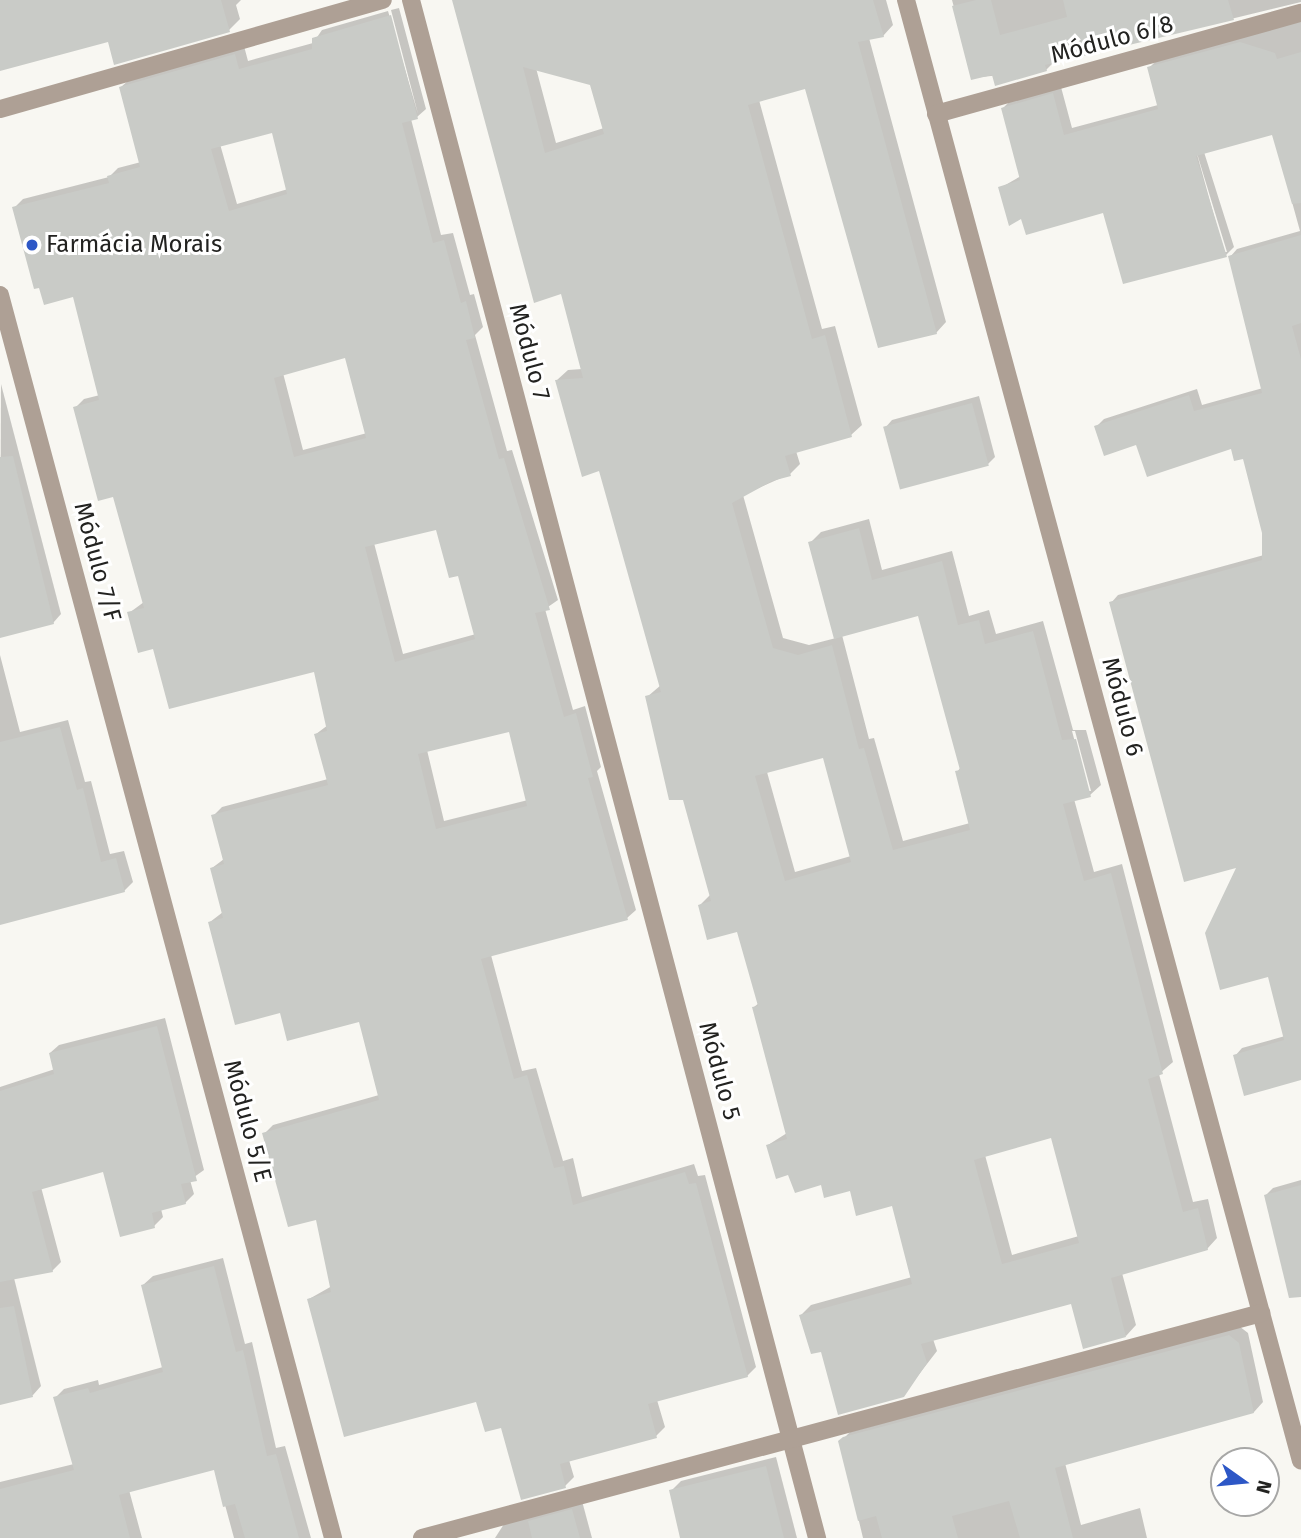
<!DOCTYPE html>
<html>
<head>
<meta charset="utf-8">
<style>
  body { margin:0 }
  #map { position:relative; width:1301px; height:1538px; overflow:hidden; background:#f8f7f2; font-family:"Fira Sans",sans-serif }
  div>[style] { position:absolute }
  [style*='--x'] { left:calc(var(--x)*1px); top:calc(var(--y)*1px); width:calc(var(--w)*1px); rotate:calc(var(--a)*1deg) }
  .shadow>* { inset:0; background:#0003 }
  .building>* { inset:0; background:#c9cbc7; transform-origin:0 0 }
  .street>* { height:18px; margin:-9px; padding:0 9px; transform-origin:9px; border-radius:9px; background:#aea095 }
  .dots>* { width:19px; height:19px; translate:-50% -50%; box-sizing:border-box; border:4px solid #fff; border-radius:50% }
  span { translate:-50% -50%; white-space:nowrap; text-align:center; line-height:1.15; -webkit-text-stroke:6px #fff; paint-order:stroke }
  .street-label { font-size:24px; color:#222220 }
  .poi-label { font-size:24px; color:#222220 }
  .left { translate:0 -50%; text-align:left }
  .north { position:absolute; left:1210px; top:1447px; width:70px; height:70px; box-sizing:border-box; background:#fff; border:2px solid #a7a7a6; border-radius:50%; rotate:105deg; font-size:19px; font-weight:700; line-height:28px; text-align:center; color:#222220 }
  .north::after { content:''; display:block; margin:auto; width:24px; height:32px; background:#2d57c6; clip-path:polygon(50% 0,100% 100%,50% 72%,0 100%) }
</style>
</head>
<body>
<div id="map">
  <div class="shadow">
    <i style="clip-path:polygon(0 0,241px 0,236px 5px,240px 19px,229px 30px,109px 40px,0 69px)"></i>
    <i style="clip-path:polygon(evenodd,459px 0,886px 0,893px 25px,883px 36px,869px 38px,946px 322px,936px 333px,807px 86px,759px 100px,822px 329px,835px 326px,862px 425px,851px 435px,796px 451px,800px 464px,790px 474px,743px 495px,783px 638px,809px 645px,836px 638px,810px 543px,821px 532px,869px 519px,882px 570px,952px 551px,969px 616px,989px 610px,996px 634px,1043px 621px,1073px 730px,1086px 730px,1101px 785px,1090px 795px,1074px 799px,1094px 872px,1122px 864px,1173px 1062px,1159px 1074px,1193px 1202px,1208px 1199px,1217px 1238px,1207px 1249px,1122px 1273px,1136px 1325px,1126px 1336px,1073px 1302px,933px 1339px,937px 1351px,903px 1395px,823px 1350px,801px 1315px,811px 1305px,912px 1277px,893px 1204px,790px 1173px,768px 1145px,787px 1133px,754px 1007px,759px 1003px,738px 930px,700px 905px,711px 894px,684px 798px,647px 697px,661px 685px,601px 469px,557px 380px,568px 370px,582px 369px,562px 292px,459px 0,536px 68px,592px 83px,604px 128px,556px 143px,536px 68px,459px 0,920px 614px,961px 767px,957px 772px,970px 823px,903px 841px,874px 738px,869px 739px,842px 635px,920px 614px,459px 0,1072px 731px,1075px 731px,1091px 791px,1088px 791px,1072px 731px,459px 0,824px 756px,851px 856px,795px 872px,767px 772px,824px 756px,459px 0,1052px 1136px,1079px 1236px,1012px 1255px,985px 1155px,1052px 1136px)"></i>
    <i style="clip-path:polygon(952px 0,1301px 0,1301px 2px,1054px 62px,1046px 70px,973px 78px)"></i>
    <i style="clip-path:polygon(evenodd,399px 8px,426px 109px,417px 117px,411px 119px,441px 235px,453px 233px,470px 295px,474px 294px,483px 327px,475px 335px,507px 451px,512px 450px,558px 600px,545px 609px,573px 710px,585px 706px,601px 767px,597px 771px,636px 910px,627px 918px,491px 955px,522px 1071px,536px 1068px,563px 1161px,573px 1158px,582px 1197px,694px 1164px,698px 1176px,705px 1175px,756px 1367px,747px 1376px,657px 1400px,665px 1427px,656px 1436px,569px 1460px,574px 1477px,565px 1486px,478px 1400px,309px 1299px,332px 1286px,317px 1218px,264px 1134px,273px 1125px,379px 1095px,360px 1020px,281px 1011px,210px 922px,223px 912px,212px 868px,224px 859px,213px 816px,222px 807px,328px 779px,316px 734px,328px 725px,315px 669px,155px 647px,129px 613px,144px 602px,114px 495px,75px 408px,84px 399px,100px 395px,75px 294px,14px 208px,23px 199px,109px 177px,118px 168px,141px 162px,121px 87px,130px 79px,244px 46px,248px 61px,313px 43px,322px 30px,388px 11px,418px 114px,391px 10px,399px 8px,273px 131px,288px 189px,237px 204px,220px 144px,273px 131px,399px 8px,347px 356px,367px 433px,303px 450px,283px 373px,347px 356px,399px 8px,437px 528px,460px 574px,476px 634px,403px 654px,374px 543px,437px 528px,399px 8px,510px 730px,528px 800px,444px 821px,427px 750px,510px 730px)"></i>
    <i style="clip-path:polygon(evenodd,1301px 20px,1301px 1078px,1235px 1056px,1242px 1048px,1285px 1036px,1239px 866px,1111px 603px,1118px 595px,1264px 555px,1264px 532px,1244px 457px,1232px 447px,1137px 443px,1096px 427px,1104px 419px,1197px 389px,1202px 405px,1263px 388px,1230px 257px,1237px 249px,1300px 231px,1273px 133px,1204px 152px,1234px 247px,1226px 255px,1105px 211px,1023px 217px,1000px 188px,1021px 176px,1003px 108px,1010px 101px,1061px 87px,1072px 128px,1158px 105px,1149px 68px,1157px 60px,1301px 20px,1195px 147px,1227px 252px,1224px 252px,1195px 147px)"></i>
    <i style="clip-path:polygon(1px 384px,61px 614px,53px 623px,0 636px)"></i>
    <i style="clip-path:polygon(979px 396px,995px 457px,988px 464px,885px 428px,892px 420px)"></i>
    <i style="clip-path:polygon(0 655px,20px 732px,68px 720px,85px 782px,91px 781px,110px 854px,124px 851px,133px 882px,124px 891px,0 923px)"></i>
    <i style="clip-path:polygon(165px 1018px,204px 1170px,190px 1180px,194px 1194px,185px 1203px,161px 1209px,163px 1217px,154px 1226px,104px 1170px,41px 1187px,61px 1262px,52px 1271px,14px 1278px,41px 1386px,33px 1395px,0 1404px,0 1087px,55px 1069px,50px 1053px,59px 1045px)"></i>
    <i style="clip-path:polygon(1301px 1180px,1301px 1265px,1266px 1195px,1273px 1188px)"></i>
    <i style="clip-path:polygon(223px 1258px,245px 1344px,252px 1342px,276px 1448px,285px 1446px,311px 1538px,234px 1538px,215px 1468px,129px 1490px,142px 1538px,0 1538px,0 1482px,74px 1464px,55px 1398px,64px 1389px,98px 1380px,99px 1385px,163px 1367px,143px 1285px,153px 1276px)"></i>
    <i style="clip-path:polygon(1239px 1326px,1248px 1333px,1263px 1402px,1254px 1412px,1065px 1463px,1081px 1525px,1140px 1508px,1147px 1538px,863px 1538px,840px 1442px,850px 1432px)"></i>
    <i style="clip-path:polygon(776px 1457px,797px 1538px,682px 1538px,671px 1491px,681px 1481px)"></i>
    <i style="clip-path:polygon(582px 1501px,592px 1538px,495px 1538px,504px 1524px)"></i>
  </div>
  <div class="building">
    <i style="clip-path:polygon(0 0,221px 0,230px 32px,114px 65px,108px 42px,0 71px)"></i>
    <i style="clip-path:polygon(evenodd,452px 0,873px 0,884px 37px,858px 42px,937px 334px,878px 348px,805px 89px,748px 105px,812px 339px,825px 335px,852px 437px,785px 456px,791px 476px,772px 481px,732px 503px,773px 648px,798px 655px,832px 645px,859px 749px,864px 748px,893px 850px,970px 830px,955px 771px,960px 770px,918px 616px,834px 639px,808px 542px,859px 528px,872px 580px,942px 561px,958px 625px,979px 620px,985px 644px,1033px 631px,1062px 740px,1076px 739px,1091px 797px,1063px 804px,1084px 881px,1111px 873px,1163px 1074px,1148px 1079px,1183px 1212px,1198px 1208px,1208px 1250px,1111px 1278px,1126px 1337px,1083px 1349px,1071px 1304px,921px 1344px,927px 1363px,904px 1397px,838px 1415px,821px 1352px,811px 1354px,799px 1315px,912px 1284px,892px 1206px,856px 1216px,850px 1191px,824px 1198px,821px 1185px,795px 1193px,788px 1175px,776px 1179px,766px 1145px,787px 1139px,752px 1007px,758px 1006px,737px 932px,707px 940px,698px 905px,711px 901px,683px 800px,669px 800px,645px 696px,661px 692px,599px 471px,582px 477px,555px 380px,583px 378px,561px 294px,534px 303px,452px 0,523px 67px,590px 85px,604px 134px,545px 153px,523px 67px,452px 0,823px 758px,851px 862px,785px 881px,755px 776px,823px 758px,452px 0,1051px 1138px,1079px 1243px,1002px 1264px,974px 1160px,1051px 1138px)"></i>
    <i style="clip-path:polygon(976px 0,991px 0,1000px 35px,1067px 17px,1063px 0,1228px 0,1234px 20px,1045px 65px,1047px 71px,995px 86px,992px 75px,971px 80px,952px 6px)"></i>
    <i style="clip-path:polygon(evenodd,391px 15px,418px 119px,402px 123px,433px 243px,444px 240px,461px 303px,466px 301px,475px 338px,466px 340px,499px 459px,504px 458px,550px 610px,535px 613px,564px 717px,576px 713px,593px 777px,588px 778px,628px 920px,481px 959px,514px 1079px,527px 1075px,554px 1168px,564px 1166px,573px 1205px,685px 1172px,689px 1184px,696px 1183px,748px 1377px,648px 1404px,657px 1438px,560px 1464px,566px 1488px,521px 1500px,501px 1428px,485px 1432px,476px 1402px,344px 1437px,307px 1299px,331px 1292px,316px 1220px,288px 1227px,262px 1133px,379px 1100px,359px 1022px,287px 1041px,280px 1013px,235px 1025px,208px 922px,223px 918px,210px 868px,224px 864px,211px 815px,328px 785px,314px 734px,327px 731px,314px 672px,169px 709px,153px 649px,138px 653px,127px 612px,144px 608px,113px 497px,98px 501px,73px 407px,99px 400px,73px 297px,44px 305px,39px 288px,34px 289px,12px 207px,109px 183px,107px 176px,140px 167px,119px 87px,235px 54px,239px 69px,312px 49px,312px 38px,391px 15px,272px 133px,287px 194px,229px 211px,211px 149px,272px 133px,391px 15px,345px 358px,366px 438px,294px 457px,274px 378px,345px 358px,391px 15px,436px 530px,449px 578px,458px 576px,475px 639px,395px 662px,365px 547px,436px 530px,391px 15px,509px 732px,527px 806px,436px 829px,418px 754px,509px 732px)"></i>
    <i style="clip-path:polygon(1240px 42px,1275px 53px,1277px 59px,1301px 52px,1301px 203px,1292px 204px,1272px 135px,1196px 156px,1227px 257px,1123px 284px,1103px 213px,1026px 235px,1021px 219px,1009px 226px,998px 187px,1020px 180px,1001px 108px,1053px 93px,1064px 135px,1158px 109px,1147px 67px)"></i>
    <i style="clip-path:polygon(1301px 235px,1301px 323px,1292px 326px,1301px 359px,1301px 1080px,1244px 1096px,1233px 1055px,1284px 1040px,1268px 977px,1220px 990px,1205px 933px,1236px 868px,1184px 882px,1109px 602px,1262px 560px,1262px 533px,1243px 459px,1234px 461px,1231px 449px,1147px 477px,1136px 445px,1104px 456px,1094px 426px,1189px 395px,1194px 411px,1262px 393px,1228px 256px)"></i>
    <i style="left:972px;top:403px;width:65px;height:92px;rotate:75deg"></i>
    <i style="clip-path:polygon(13px 456px,54px 624px,0 638px,0 457px)"></i>
    <i style="clip-path:polygon(60px 727px,77px 790px,83px 788px,101px 862px,116px 858px,125px 892px,0 925px,0 742px)"></i>
    <i style="clip-path:polygon(157px 1026px,197px 1181px,181px 1184px,186px 1204px,152px 1213px,155px 1228px,120px 1237px,103px 1172px,32px 1192px,53px 1272px,0 1282px,0 1091px,54px 1074px,49px 1053px)"></i>
    <i style="clip-path:polygon(1301px 1185px,1301px 1297px,1289px 1298px,1264px 1195px)"></i>
    <i style="clip-path:polygon(214px 1266px,236px 1352px,243px 1350px,267px 1456px,276px 1454px,299px 1538px,245px 1538px,235px 1504px,223px 1507px,214px 1470px,119px 1495px,130px 1538px,0 1538px,0 1489px,74px 1470px,53px 1397px,88px 1388px,90px 1393px,163px 1372px,141px 1285px)"></i>
    <i style="clip-path:polygon(14px 1306px,33px 1397px,0 1405px,0 1308px)"></i>
    <i style="clip-path:polygon(1229px 1335px,1239px 1343px,1254px 1413px,1055px 1468px,1073px 1538px,1020px 1538px,1009px 1501px,952px 1516px,958px 1538px,882px 1538px,876px 1516px,858px 1521px,838px 1441px,843px 1437px)"></i>
    <i style="clip-path:polygon(766px 1466px,784px 1538px,680px 1538px,669px 1490px)"></i>
    <i style="clip-path:polygon(572px 1509px,580px 1538px,532px 1538px,528px 1521px)"></i>
  </div>
  <div class="street">
    <i style="--x:411;--y:0;--w:1591;--a:75.21"></i>
    <i style="--x:906;--y:0;--w:1513;--a:74.87"></i>
    <i style="--x:0;--y:109;--w:398;--a:-15.9"></i>
    <i style="--x:936;--y:114;--w:379;--a:-15.5"></i>
    <i style="--x:0;--y:295;--w:1287;--a:75"></i>
    <i style="--x:422;--y:1538;--w:869;--a:-15.01"></i>
  </div>
  <div class="dots">
    <i style="left:32px;top:245px;background:#2d57c6"></i>
  </div>
  <div class="street-label">
    <span style="left:1112px;top:40px;rotate:-15deg">Módulo 6/8</span>
    <span style="left:529px;top:352px;rotate:75deg">Módulo 7</span>
    <span style="left:97px;top:562px;rotate:75deg">Módulo 7/F</span>
    <span style="left:1122px;top:707px;rotate:75deg">Módulo 6</span>
    <span style="left:719px;top:1071px;rotate:75deg">Módulo 5</span>
    <span style="left:247px;top:1121px;rotate:75deg">Módulo 5/E</span>
  </div>
  <div class="poi-label">
    <span class="left" style="left:46px;top:245px">Farmácia Morais</span>
  </div>
  <div class="north">N</div>
</div>
</body>
</html>
